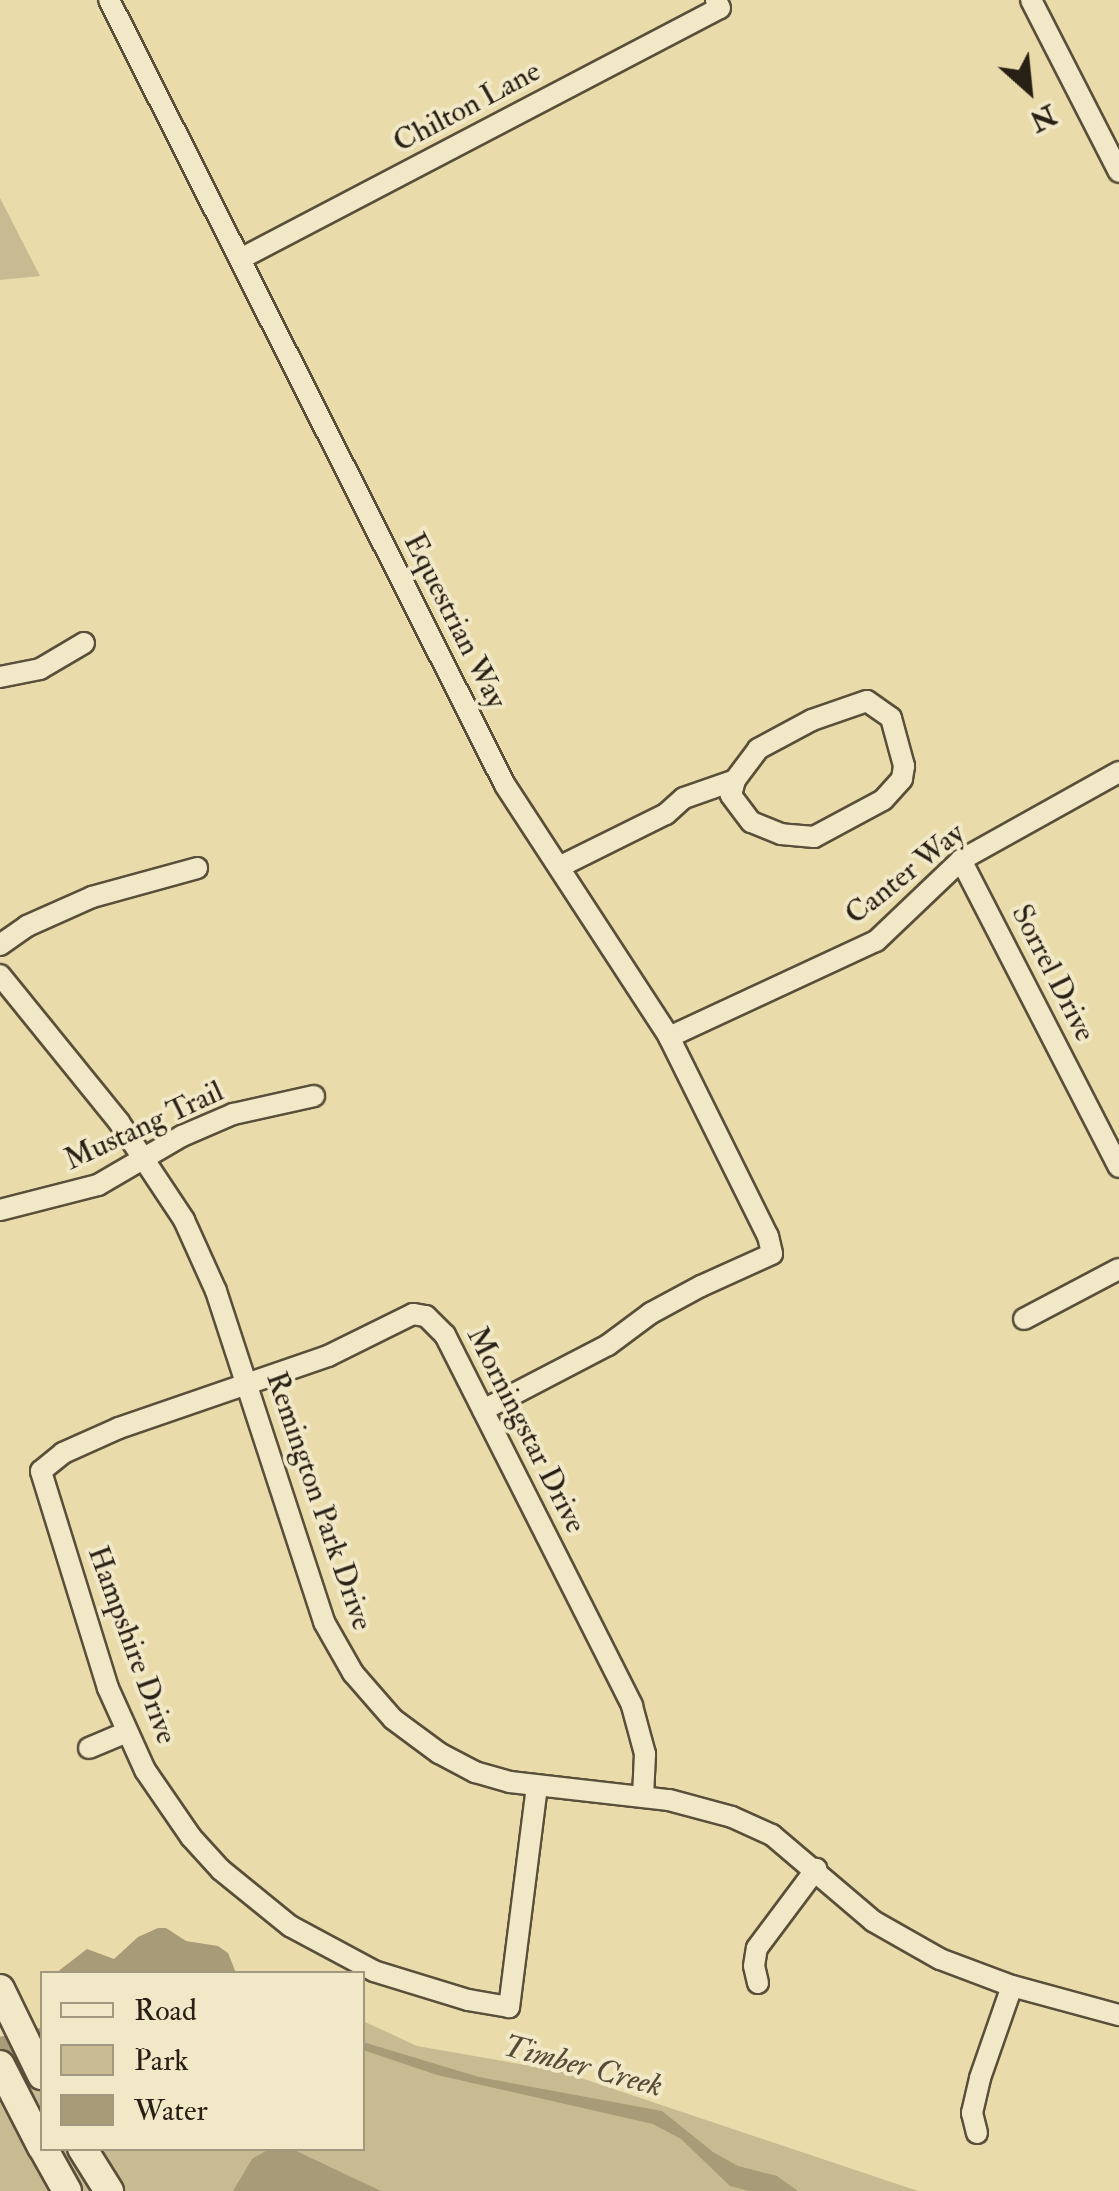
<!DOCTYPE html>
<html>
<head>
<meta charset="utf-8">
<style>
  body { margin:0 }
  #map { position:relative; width:1119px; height:2191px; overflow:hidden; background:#e9dbaa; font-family:"IM FELL Double Pica",serif }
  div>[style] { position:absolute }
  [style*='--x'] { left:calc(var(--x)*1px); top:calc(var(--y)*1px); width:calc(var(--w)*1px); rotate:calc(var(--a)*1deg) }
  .green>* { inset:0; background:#c8bb91 }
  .water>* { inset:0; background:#a89b77 }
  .river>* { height:28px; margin:-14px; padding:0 14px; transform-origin:14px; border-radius:14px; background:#a89b77 }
  .roads { filter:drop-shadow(2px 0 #594f3a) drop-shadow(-2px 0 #594f3a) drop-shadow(0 2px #594f3a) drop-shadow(0 -2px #594f3a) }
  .street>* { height:20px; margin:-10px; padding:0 10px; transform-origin:10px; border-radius:10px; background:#f1e8c8 }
  .secondary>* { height:28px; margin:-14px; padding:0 14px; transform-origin:14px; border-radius:14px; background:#f1e8c8 }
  span { translate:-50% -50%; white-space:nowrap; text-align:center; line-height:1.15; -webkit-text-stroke:8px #f1e8c8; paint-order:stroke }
  .street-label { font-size:30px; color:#292015 }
  .water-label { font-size:32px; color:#554b37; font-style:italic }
  .legend { position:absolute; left:40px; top:1971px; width:325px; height:180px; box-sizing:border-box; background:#f1e8c8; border:2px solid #a19880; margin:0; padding:12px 18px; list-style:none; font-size:30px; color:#292015 }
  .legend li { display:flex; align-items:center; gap:20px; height:50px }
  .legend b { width:50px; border:2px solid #a19880 }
  .north { position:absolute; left:979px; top:40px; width:100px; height:100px; -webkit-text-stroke:8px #f1e8c8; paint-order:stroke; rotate:153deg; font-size:28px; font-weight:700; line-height:40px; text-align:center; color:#292015 }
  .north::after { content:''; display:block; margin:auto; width:35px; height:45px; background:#292015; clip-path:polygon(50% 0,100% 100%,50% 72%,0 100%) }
</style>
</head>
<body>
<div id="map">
  <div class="green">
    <i style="clip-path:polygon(0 198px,40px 276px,0 280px)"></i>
    <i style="clip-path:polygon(363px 2021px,417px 2046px,560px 2071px,918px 2191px,0 2191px,0 2072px,42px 2056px,42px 2148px,362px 2148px)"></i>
  </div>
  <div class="water">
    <i style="clip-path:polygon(158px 1928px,166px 1928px,186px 1941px,218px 1946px,228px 1953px,236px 1973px,170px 1973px,147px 1960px,137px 1962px,127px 1973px,56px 1973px,87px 1949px,114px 1959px,138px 1937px)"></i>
    <i style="clip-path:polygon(363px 2042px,479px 2077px,662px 2111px,713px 2152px,738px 2166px,777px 2176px,798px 2191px,749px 2191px,730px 2186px,681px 2139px,653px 2124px,437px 2075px,363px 2050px)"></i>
    <i style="clip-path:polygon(271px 2148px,292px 2149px,381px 2191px,233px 2191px,252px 2159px)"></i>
  </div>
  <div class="river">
    <i style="--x:141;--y:1974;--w:42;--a:-21"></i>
    <i style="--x:180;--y:1959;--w:32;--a:28"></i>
    <i style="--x:0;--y:2051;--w:43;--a:-12.1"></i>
  </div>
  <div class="roads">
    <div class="street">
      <i style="--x:109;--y:0;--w:879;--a:63.23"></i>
      <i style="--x:505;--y:785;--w:301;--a:56.9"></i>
      <i style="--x:669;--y:1037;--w:222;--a:63.6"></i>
      <i style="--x:768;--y:1236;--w:18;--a:77"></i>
      <i style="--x:772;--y:1254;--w:78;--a:155.7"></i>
      <i style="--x:701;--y:1286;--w:57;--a:151.6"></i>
      <i style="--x:651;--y:1313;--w:54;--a:143.3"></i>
      <i style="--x:608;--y:1345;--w:141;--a:152.5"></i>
      <i style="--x:1031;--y:0;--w:193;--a:62.9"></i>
      <i style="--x:242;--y:258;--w:539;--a:-27.61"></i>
      <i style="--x:720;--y:8;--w:9;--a:-117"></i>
      <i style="--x:0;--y:677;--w:41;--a:-11.3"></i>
      <i style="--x:40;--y:669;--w:51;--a:-30.6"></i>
      <i style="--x:867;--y:701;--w:29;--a:35"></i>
      <i style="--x:891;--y:718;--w:50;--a:74.8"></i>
      <i style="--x:904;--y:766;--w:13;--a:99"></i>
      <i style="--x:902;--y:779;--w:28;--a:132"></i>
      <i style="--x:883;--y:800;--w:78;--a:151.8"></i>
      <i style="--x:814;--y:837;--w:33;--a:-175"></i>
      <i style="--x:781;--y:834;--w:32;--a:-158"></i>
      <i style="--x:751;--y:822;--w:34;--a:-127"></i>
      <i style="--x:731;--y:795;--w:16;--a:-75"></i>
      <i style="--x:735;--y:780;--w:39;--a:-53"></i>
      <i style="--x:758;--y:749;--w:61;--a:-28.2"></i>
      <i style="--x:812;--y:720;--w:58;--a:-19.1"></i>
      <i style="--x:961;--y:860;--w:345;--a:62.8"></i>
      <i style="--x:559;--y:867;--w:119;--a:-26.4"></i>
      <i style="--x:666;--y:814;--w:24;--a:-42"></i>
      <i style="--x:684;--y:798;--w:54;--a:-19.4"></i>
      <i style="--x:0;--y:945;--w:33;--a:-35"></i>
      <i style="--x:27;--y:926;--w:71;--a:-24"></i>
      <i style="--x:92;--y:897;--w:109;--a:-15.4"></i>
      <i style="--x:0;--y:975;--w:189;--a:51"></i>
      <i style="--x:119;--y:1122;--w:118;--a:56.4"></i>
      <i style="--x:184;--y:1220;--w:78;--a:65.7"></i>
      <i style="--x:216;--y:1291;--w:348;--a:71.9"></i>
      <i style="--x:324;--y:1622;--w:59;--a:60.4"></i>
      <i style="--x:353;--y:1673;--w:61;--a:49"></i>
      <i style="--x:393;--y:1719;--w:57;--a:36.5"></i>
      <i style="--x:439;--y:1753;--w:41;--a:27.8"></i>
      <i style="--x:475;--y:1772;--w:36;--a:16"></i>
      <i style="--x:510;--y:1782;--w:160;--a:6.5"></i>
      <i style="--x:669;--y:1800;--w:65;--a:15.1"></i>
      <i style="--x:732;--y:1817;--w:44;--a:24.2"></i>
      <i style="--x:772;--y:1835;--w:133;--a:40.4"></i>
      <i style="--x:873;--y:1921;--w:77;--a:29.6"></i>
      <i style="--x:940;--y:1959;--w:77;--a:20.6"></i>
      <i style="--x:1012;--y:1986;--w:111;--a:15.2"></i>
      <i style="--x:669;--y:1037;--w:228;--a:-24.9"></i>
      <i style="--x:876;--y:941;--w:117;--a:-43.6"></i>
      <i style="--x:961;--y:860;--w:181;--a:-29.1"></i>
      <i style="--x:0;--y:1210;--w:101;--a:-14.3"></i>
      <i style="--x:98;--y:1185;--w:97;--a:-30.3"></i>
      <i style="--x:182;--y:1136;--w:56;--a:-23.3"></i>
      <i style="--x:233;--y:1114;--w:83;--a:-12.5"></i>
      <i style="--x:1024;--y:1319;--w:107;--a:-27.8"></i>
      <i style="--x:89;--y:1748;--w:41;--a:-22.8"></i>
      <i style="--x:537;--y:1786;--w:223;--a:97.2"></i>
      <i style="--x:509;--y:2007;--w:42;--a:-170.3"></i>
      <i style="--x:468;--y:2000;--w:98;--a:-162.9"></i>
      <i style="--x:374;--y:1971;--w:95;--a:-151.8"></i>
      <i style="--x:290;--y:1926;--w:89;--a:-140.9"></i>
      <i style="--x:221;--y:1870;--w:45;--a:-132.3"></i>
      <i style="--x:191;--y:1837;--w:81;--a:-124.5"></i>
      <i style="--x:145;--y:1770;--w:90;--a:-114.3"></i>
      <i style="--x:108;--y:1688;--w:227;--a:-107.2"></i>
      <i style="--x:41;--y:1471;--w:28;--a:-39"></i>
      <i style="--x:63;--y:1453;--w:61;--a:-24.1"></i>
      <i style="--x:119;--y:1428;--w:221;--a:-19"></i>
      <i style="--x:328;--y:1356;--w:95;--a:-26.3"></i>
      <i style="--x:413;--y:1314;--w:13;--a:9"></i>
      <i style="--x:426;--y:1316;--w:27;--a:45"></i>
      <i style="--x:445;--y:1335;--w:415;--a:63.2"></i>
      <i style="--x:632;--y:1706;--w:50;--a:74.8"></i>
      <i style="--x:645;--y:1754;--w:43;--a:92.7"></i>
      <i style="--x:758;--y:1983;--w:17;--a:-103"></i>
      <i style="--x:754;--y:1966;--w:18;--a:-81"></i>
      <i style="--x:757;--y:1948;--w:99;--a:-53.2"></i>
      <i style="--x:977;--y:2133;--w:21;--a:-104"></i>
      <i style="--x:972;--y:2113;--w:36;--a:-77"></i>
      <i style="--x:980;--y:2078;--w:97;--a:-70.8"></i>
    </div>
    <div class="secondary">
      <i style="--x:0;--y:1989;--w:96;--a:64"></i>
      <i style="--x:0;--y:2065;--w:92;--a:62.9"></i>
      <i style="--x:43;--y:2148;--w:49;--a:60.8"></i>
      <i style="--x:82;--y:2148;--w:51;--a:57.9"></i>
    </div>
  </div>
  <div class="street-label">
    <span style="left:467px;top:107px;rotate:-28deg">Chilton Lane</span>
    <span style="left:455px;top:621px;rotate:63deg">Equestrian Way</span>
    <span style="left:905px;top:874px;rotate:-39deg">Canter Way</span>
    <span style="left:1053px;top:973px;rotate:63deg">Sorrel Drive</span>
    <span style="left:144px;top:1126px;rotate:-25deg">Mustang Trail</span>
    <span style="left:526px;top:1430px;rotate:63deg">Morningstar Drive</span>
    <span style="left:319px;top:1501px;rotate:71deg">Remington Park Drive</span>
    <span style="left:132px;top:1645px;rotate:70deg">Hampshire Drive</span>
  </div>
  <div class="water-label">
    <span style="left:583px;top:2066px;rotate:15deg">Timber Creek</span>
  </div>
  <ul class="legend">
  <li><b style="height:12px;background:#f1e8c8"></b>Road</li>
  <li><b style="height:28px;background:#c8bb91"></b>Park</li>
  <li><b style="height:28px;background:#a89b77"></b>Water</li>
  </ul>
  <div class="north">N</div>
</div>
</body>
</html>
